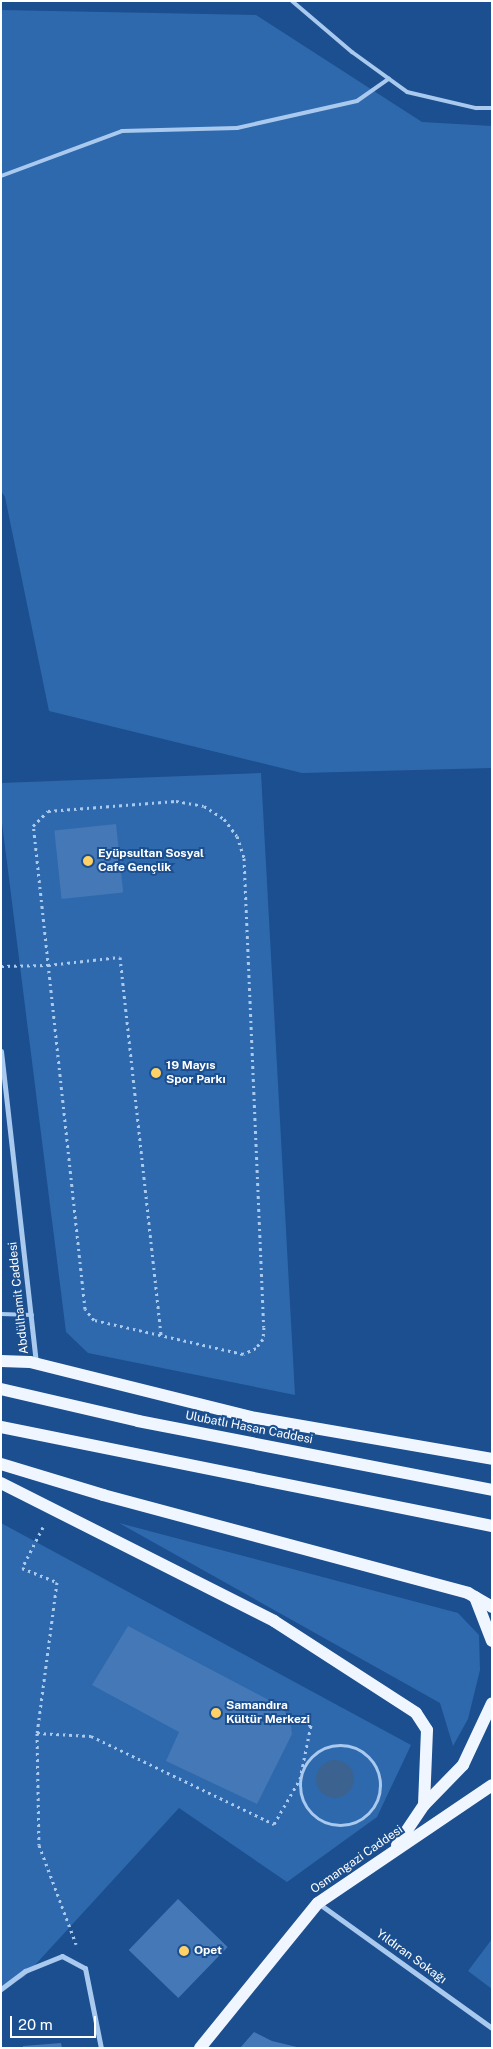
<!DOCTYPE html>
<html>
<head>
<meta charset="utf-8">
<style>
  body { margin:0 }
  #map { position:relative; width:493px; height:2049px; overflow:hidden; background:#1b4f8f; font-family:"Public Sans",sans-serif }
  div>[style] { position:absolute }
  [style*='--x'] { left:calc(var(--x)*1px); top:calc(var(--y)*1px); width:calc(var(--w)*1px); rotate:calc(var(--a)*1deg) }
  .green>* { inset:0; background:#2e69ad }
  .water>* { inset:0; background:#3c6290 }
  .round { border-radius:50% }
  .building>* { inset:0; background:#4478b7; transform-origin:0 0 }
  .path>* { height:3px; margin-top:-1.5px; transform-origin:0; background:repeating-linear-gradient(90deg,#a9c9ee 0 2.5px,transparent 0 6.5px) }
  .path>.ring { margin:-1.5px; padding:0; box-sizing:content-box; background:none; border:3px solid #a9c9ee; border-radius:50% }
  .lane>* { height:4px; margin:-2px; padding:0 2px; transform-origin:2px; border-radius:2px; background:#a9c9ee }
  .street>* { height:5px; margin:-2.5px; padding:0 2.5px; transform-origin:2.5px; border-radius:2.5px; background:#a9c9ee }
  .primary>* { height:12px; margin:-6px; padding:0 6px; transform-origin:6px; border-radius:6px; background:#f0f6ff }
  .dots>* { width:14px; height:14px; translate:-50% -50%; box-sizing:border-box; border:2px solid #1b4f8f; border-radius:50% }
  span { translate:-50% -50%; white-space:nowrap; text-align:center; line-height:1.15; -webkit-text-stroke:4px #1b4f8f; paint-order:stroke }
  .poi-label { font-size:12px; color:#fff; font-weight:700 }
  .left { translate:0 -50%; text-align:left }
  .street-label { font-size:12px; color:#fff }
  .frame { position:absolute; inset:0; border:2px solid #fff; pointer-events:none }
  .scale { position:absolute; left:10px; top:2016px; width:86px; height:22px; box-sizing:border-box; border:2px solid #fff; border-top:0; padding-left:6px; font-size:15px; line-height:18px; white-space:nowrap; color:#fff; -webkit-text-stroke:4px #1b4f8f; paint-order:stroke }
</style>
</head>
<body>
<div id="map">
  <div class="green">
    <i style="clip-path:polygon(1px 10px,256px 15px,422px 122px,492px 126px,492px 768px,302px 773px,49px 711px,5px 497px,1px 491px)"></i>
    <i style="clip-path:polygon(261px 773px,295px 1395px,88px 1353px,66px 1332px,1px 815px,1px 783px)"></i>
    <i style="clip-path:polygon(1px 1523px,411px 1745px,377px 1817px,287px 1882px,179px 1808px,24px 1977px,1px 1989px)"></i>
    <i style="clip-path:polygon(119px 1523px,458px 1613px,479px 1635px,480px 1670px,468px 1719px,453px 1746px,440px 1703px)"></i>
    <i style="clip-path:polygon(492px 1939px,492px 1989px,468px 1971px)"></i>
  </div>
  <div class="water">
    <i class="round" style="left:316px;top:1760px;width:38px;height:38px"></i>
  </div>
  <div class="building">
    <i style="left:116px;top:824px;width:69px;height:62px;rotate:84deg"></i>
    <i style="clip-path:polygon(128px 1626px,282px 1707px,290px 1719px,292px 1734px,257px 1804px,166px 1761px,179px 1732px,92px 1685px)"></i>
    <i style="left:178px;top:1899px;width:69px;height:71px;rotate:44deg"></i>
    <i style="clip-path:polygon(254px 2032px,272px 2041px,301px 2048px,240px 2048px)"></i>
    <i style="clip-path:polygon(61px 2043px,62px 2048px,23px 2048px,23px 2046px)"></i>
  </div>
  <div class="path">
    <i style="--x:176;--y:801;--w:28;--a:10"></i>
    <i style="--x:204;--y:806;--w:24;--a:33"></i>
    <i style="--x:224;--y:819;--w:21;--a:53"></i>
    <i style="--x:237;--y:836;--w:23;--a:72"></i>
    <i style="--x:244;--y:858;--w:469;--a:87.6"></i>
    <i style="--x:264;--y:1327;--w:12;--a:95"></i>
    <i style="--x:263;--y:1339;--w:11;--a:128"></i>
    <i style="--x:256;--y:1348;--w:14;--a:155"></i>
    <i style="--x:243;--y:1354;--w:153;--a:-167.1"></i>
    <i style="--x:94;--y:1320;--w:14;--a:-129"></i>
    <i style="--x:85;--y:1309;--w:486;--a:-96.1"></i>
    <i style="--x:33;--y:826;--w:21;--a:-45"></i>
    <i style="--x:48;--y:811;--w:128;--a:-4.5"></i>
    <i style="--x:1;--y:966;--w:47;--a:-1.2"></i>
    <i style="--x:48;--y:965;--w:72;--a:-6.3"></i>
    <i style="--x:120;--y:957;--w:380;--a:83.8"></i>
    <i style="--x:43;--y:1527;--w:46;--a:117.1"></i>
    <i style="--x:22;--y:1568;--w:38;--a:22"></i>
    <i style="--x:57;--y:1582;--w:152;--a:97.5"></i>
    <i style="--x:37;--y:1733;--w:112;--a:89"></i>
    <i style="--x:39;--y:1845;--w:106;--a:69.5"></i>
    <i style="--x:37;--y:1733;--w:54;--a:3.2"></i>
    <i style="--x:91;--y:1736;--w:203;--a:25.7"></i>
    <i style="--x:274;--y:1824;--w:52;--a:-60"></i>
    <i style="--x:300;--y:1779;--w:55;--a:-78.5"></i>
    <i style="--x:311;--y:1725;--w:22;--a:-164"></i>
    <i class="ring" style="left:300px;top:1745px;width:77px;height:77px"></i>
  </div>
  <div class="lane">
    <i style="--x:292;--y:1;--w:79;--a:40.4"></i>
    <i style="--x:352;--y:52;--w:68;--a:36"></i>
    <i style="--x:407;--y:92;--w:71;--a:13.1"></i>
    <i style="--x:476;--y:108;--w:16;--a:0"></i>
    <i style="--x:1;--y:176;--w:129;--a:-20.4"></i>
    <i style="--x:122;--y:131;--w:115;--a:-1.5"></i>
    <i style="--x:237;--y:128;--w:123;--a:-12.7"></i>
    <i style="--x:357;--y:101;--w:39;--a:-35"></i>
    <i style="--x:1;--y:1314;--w:31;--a:2"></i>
  </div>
  <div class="street">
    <i style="--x:1;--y:1051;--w:314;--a:83.6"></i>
    <i style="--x:318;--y:1903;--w:214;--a:35.7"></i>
    <i style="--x:1;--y:1989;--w:30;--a:-37"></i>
    <i style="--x:25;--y:1971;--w:40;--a:-22"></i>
    <i style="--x:62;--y:1956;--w:26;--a:28"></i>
    <i style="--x:85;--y:1968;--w:82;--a:78.7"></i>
  </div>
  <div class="primary">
    <i style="--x:1;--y:1361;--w:29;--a:2"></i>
    <i style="--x:30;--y:1362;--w:227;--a:14"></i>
    <i style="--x:250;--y:1417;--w:246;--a:9.8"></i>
    <i style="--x:1;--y:1389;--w:141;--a:13.1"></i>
    <i style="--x:138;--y:1421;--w:361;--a:11"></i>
    <i style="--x:1;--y:1427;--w:501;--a:11.4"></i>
    <i style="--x:1;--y:1464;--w:107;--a:16.9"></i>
    <i style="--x:103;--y:1495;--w:378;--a:15"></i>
    <i style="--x:468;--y:1593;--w:28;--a:30"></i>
    <i style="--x:1;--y:1483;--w:306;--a:26.8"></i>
    <i style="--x:274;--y:1621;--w:169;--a:32.9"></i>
    <i style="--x:416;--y:1713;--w:20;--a:57"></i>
    <i style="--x:427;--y:1730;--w:75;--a:92.3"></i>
    <i style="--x:475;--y:1597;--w:47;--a:68.9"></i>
    <i style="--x:397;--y:1845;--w:48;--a:-56"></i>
    <i style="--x:424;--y:1805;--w:56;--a:-45.7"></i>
    <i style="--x:463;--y:1765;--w:68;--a:-64.9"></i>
    <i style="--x:200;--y:2048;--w:187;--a:-50.9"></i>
    <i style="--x:318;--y:1903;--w:210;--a:-34.1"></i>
  </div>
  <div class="dots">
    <i style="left:88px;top:861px;background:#ffd166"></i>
    <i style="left:156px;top:1073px;background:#ffd166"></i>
    <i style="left:216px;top:1713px;background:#ffd166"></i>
    <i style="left:184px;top:1951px;background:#ffd166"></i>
  </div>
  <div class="poi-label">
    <span class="left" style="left:98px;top:861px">Eyüpsultan Sosyal<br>Cafe Gençlik</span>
    <span class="left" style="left:166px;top:1073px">19 Mayıs<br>Spor Parkı</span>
    <span class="left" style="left:226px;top:1713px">Samandıra<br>Kültür Merkezi</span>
    <span class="left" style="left:194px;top:1951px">Opet</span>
  </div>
  <div class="street-label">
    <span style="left:19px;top:1298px;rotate:-96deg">Abdülhamit Caddesi</span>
    <span style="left:249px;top:1428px;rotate:11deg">Ulubatlı Hasan Caddesi</span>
    <span style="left:357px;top:1860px;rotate:-35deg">Osmangazi Caddesi</span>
    <span style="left:411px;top:1957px;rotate:36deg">Yıldıran Sokağı</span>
  </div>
  <div class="frame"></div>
  <div class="scale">20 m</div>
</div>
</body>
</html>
